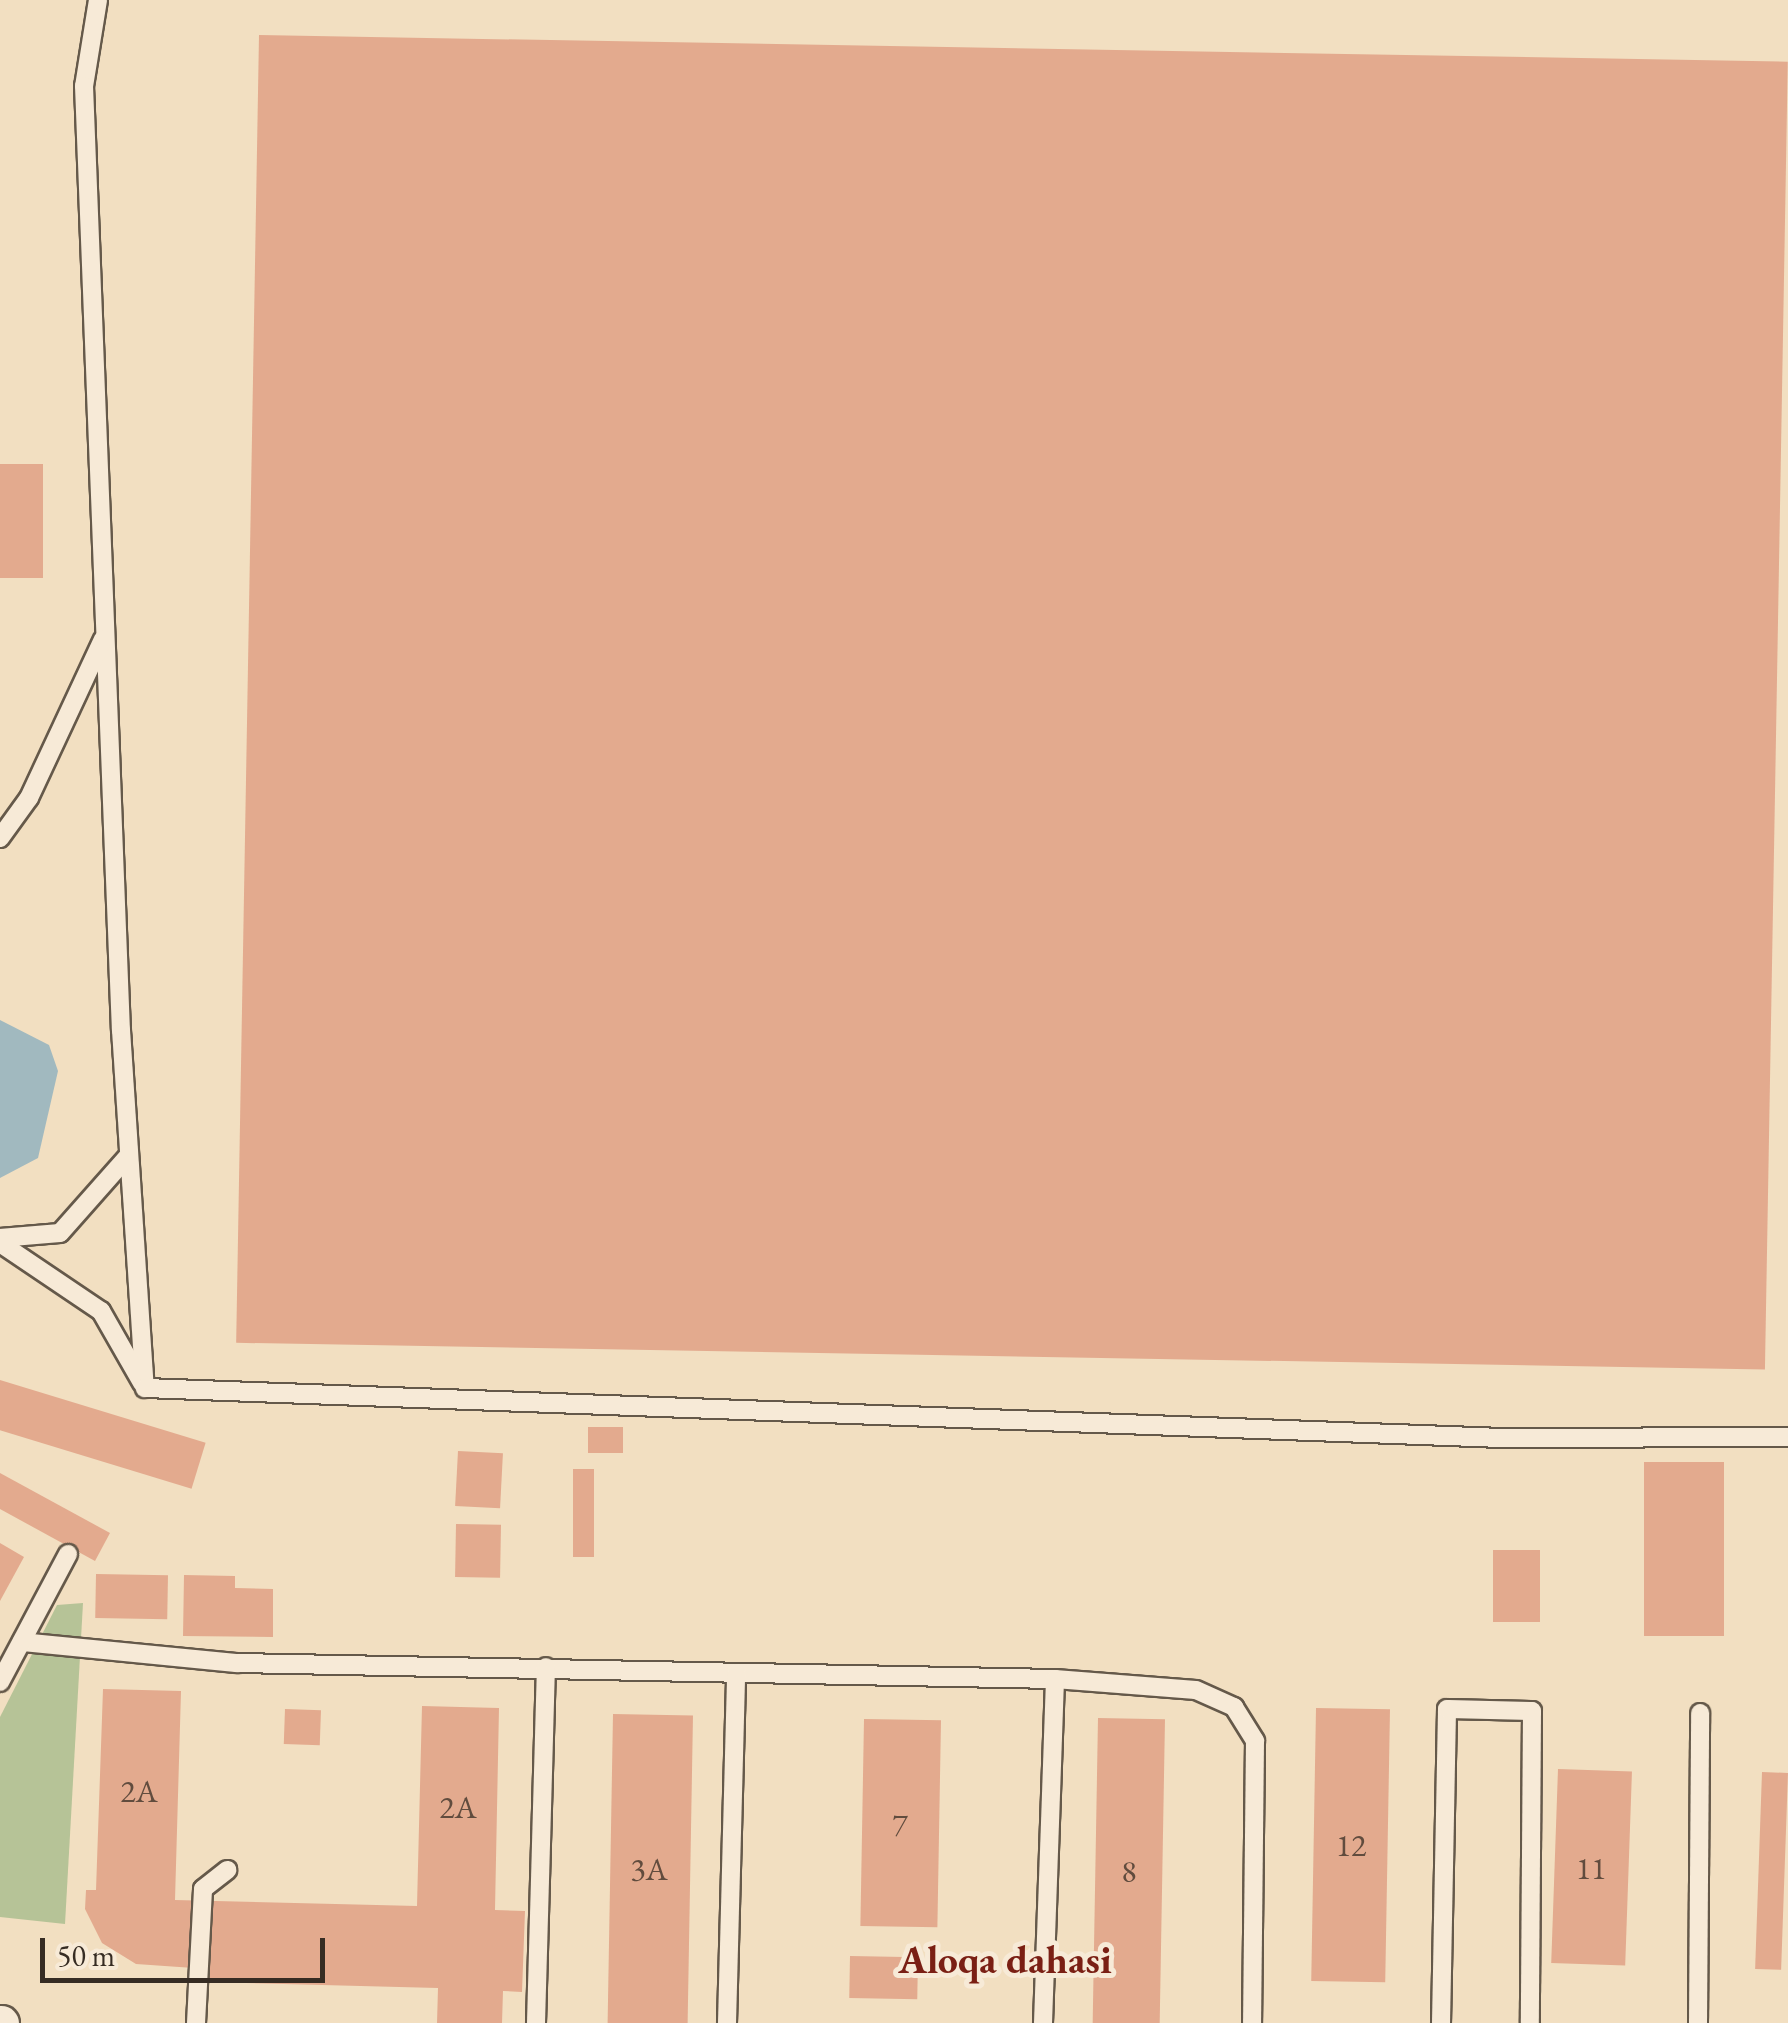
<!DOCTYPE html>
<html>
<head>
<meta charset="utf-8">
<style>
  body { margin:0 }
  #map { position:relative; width:1788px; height:2023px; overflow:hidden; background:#f2dfc1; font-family:"EB Garamond",serif }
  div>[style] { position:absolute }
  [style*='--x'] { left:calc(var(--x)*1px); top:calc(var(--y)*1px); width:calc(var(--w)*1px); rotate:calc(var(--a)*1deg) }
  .green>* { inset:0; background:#b6c397 }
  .water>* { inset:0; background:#a1b9bf }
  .building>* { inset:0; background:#e3aa8e; transform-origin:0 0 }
  .roads { filter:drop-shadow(2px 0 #65594a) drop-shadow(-2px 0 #65594a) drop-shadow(0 2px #65594a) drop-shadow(0 -2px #65594a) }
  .service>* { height:18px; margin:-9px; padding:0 9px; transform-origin:9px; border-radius:9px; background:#f7ead7 }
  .minor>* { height:35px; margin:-17.5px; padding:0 17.5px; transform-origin:17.5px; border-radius:17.5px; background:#f7ead7 }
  span { translate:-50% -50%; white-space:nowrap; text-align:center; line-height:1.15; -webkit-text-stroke:10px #f7ead7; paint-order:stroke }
  .number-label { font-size:32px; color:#614c3e }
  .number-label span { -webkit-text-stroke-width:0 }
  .neighbourhood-label { font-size:40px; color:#7a1f14; font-weight:700 }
  .scale { position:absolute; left:40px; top:1938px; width:285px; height:45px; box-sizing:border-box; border:5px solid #362c23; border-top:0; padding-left:12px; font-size:30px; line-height:35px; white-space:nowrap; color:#362c23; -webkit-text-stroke:8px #f7ead7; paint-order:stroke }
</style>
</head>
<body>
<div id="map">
  <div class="green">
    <i style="clip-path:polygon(83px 1603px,65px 1924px,0 1917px,0 1717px,57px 1605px)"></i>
  </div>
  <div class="water">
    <i style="clip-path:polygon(0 1020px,49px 1045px,58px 1071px,38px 1158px,0 1178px)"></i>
  </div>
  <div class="building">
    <i style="left:259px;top:35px;width:1529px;height:1308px;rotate:1deg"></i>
    <i style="left:0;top:464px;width:43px;height:114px"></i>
    <i style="left:0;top:1380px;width:215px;height:48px;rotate:17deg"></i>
    <i style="left:623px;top:1427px;width:26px;height:35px;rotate:90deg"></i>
    <i style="left:458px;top:1451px;width:45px;height:55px;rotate:3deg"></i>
    <i style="left:1644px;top:1462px;width:80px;height:174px"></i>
    <i style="left:573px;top:1469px;width:21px;height:88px"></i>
    <i style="clip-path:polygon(0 1473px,110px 1533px,95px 1561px,0 1509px)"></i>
    <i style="left:456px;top:1524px;width:45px;height:53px;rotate:1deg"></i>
    <i style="clip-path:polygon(0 1543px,24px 1557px,0 1601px)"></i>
    <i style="left:1493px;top:1550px;width:47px;height:72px"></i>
    <i style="left:96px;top:1574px;width:72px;height:44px;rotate:1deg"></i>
    <i style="clip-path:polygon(184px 1575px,235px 1576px,235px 1588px,273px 1589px,273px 1637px,183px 1636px)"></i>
    <i style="clip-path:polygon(103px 1689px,181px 1691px,175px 1900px,417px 1906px,422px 1706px,499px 1708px,495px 1910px,525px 1911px,522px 1992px,503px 1991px,502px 2023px,437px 2023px,438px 1988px,208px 1982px,208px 1969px,136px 1964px,102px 1943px,85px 1909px,86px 1890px,96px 1890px)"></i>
    <i style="left:1316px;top:1708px;width:74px;height:273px;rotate:1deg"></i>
    <i style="left:285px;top:1709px;width:36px;height:35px;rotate:2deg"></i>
    <i style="left:613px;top:1714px;width:80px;height:309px;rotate:1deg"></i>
    <i style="left:1098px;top:1718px;width:67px;height:305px;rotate:1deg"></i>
    <i style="left:864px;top:1719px;width:77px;height:207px;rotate:1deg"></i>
    <i style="left:1558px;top:1769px;width:74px;height:194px;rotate:2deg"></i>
    <i style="left:1762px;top:1772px;width:26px;height:197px;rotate:2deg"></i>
    <i style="left:850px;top:1956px;width:68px;height:42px;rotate:1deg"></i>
  </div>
  <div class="roads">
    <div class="service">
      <i style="--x:98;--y:0;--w:87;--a:99.2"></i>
      <i style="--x:84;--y:86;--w:945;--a:87.76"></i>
      <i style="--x:121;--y:1030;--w:359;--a:86.2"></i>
      <i style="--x:0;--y:838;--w:49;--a:-54.1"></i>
      <i style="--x:29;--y:798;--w:175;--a:-65"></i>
      <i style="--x:0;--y:1238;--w:60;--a:-4.8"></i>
      <i style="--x:60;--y:1233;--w:104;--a:-48.5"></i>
      <i style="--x:0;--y:1243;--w:122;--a:34"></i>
      <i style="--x:101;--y:1311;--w:83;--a:60.3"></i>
      <i style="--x:145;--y:1388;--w:1356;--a:2.11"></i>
      <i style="--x:1500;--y:1438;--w:288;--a:-0.2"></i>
      <i style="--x:22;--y:1642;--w:216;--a:5.6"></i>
      <i style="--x:237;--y:1663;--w:818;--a:1.12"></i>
      <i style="--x:1055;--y:1679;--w:141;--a:4.5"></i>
      <i style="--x:1196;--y:1690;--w:42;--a:24.1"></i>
      <i style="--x:1234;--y:1707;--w:40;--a:58"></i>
      <i style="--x:1255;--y:1741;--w:282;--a:90.6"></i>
      <i style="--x:0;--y:1682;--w:145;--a:-62"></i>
      <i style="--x:196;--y:2023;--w:134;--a:-87"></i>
      <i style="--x:203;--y:1889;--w:31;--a:-38"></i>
      <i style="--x:536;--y:2023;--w:356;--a:-88.4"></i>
      <i style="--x:727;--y:2023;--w:350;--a:-88.5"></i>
      <i style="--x:1043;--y:2023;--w:344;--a:-88"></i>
      <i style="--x:1441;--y:2023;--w:314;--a:-88.9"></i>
      <i style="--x:1447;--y:1709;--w:85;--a:1.3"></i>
      <i style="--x:1532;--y:1711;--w:312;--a:90.4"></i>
      <i style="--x:1698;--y:2023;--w:310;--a:-89.6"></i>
    </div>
    <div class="minor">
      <i style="--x:0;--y:2023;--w:1;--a:0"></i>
    </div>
  </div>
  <div class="number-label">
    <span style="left:139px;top:1791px">2А</span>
    <span style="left:458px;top:1807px">2А</span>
    <span style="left:900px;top:1824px">7</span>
    <span style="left:1351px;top:1845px">12</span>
    <span style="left:1591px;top:1868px">11</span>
    <span style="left:649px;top:1869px">3А</span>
    <span style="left:1129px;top:1871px">8</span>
  </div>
  <div class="neighbourhood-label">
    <span style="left:1005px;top:1959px">Aloqa dahasi</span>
  </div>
  <div class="scale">50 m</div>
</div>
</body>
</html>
